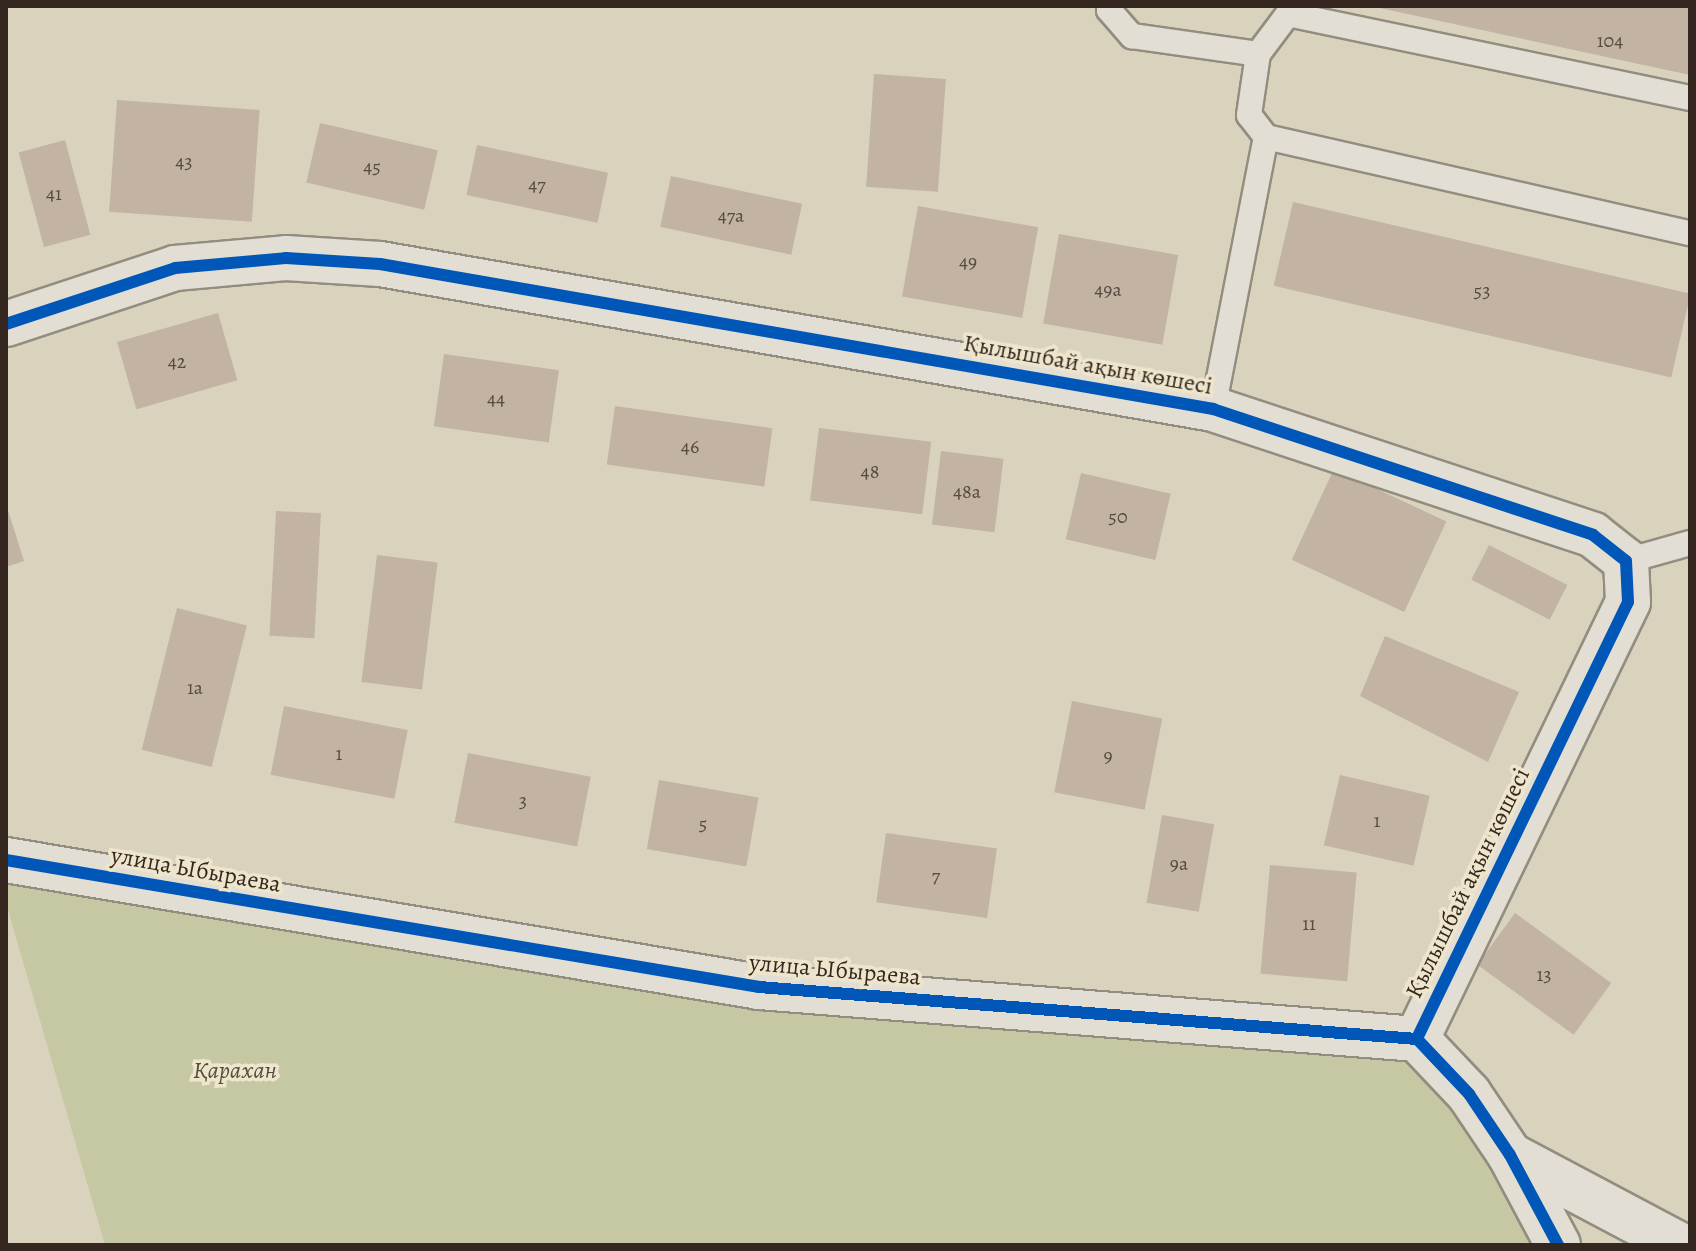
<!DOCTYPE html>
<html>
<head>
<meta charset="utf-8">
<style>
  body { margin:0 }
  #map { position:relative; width:1696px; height:1251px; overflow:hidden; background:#d9d3bd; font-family:Alegreya,serif }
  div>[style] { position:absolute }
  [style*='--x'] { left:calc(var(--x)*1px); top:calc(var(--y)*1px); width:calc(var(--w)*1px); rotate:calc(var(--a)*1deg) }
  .green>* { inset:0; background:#c5c8a2 }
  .building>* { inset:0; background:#c2b3a3; transform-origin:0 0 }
  .roads { filter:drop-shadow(2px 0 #928d7f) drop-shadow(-2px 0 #928d7f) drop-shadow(0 2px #928d7f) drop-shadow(0 -2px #928d7f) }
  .lane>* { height:24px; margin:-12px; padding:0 12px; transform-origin:12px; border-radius:12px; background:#e2ded3 }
  .street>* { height:44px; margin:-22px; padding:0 22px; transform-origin:22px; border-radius:22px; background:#e2ded3 }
  .cycleway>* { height:12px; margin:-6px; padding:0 6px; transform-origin:6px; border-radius:6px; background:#0057b8 }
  span { translate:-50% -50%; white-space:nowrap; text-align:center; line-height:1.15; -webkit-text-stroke:7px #eee6cc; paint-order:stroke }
  .number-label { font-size:20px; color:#584a40 }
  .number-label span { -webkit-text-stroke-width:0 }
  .street-label { font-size:24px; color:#35271f }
  .park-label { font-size:24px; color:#554d3a; font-style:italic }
  .frame { position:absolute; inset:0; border:8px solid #35271f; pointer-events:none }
</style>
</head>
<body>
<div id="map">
  <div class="green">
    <i style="clip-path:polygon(6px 865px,1441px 1064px,1535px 1245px,105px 1245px,6px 903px)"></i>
  </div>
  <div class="building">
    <i style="clip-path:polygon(1375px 6px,1690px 6px,1690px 75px,1375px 7px)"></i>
    <i style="left:874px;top:74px;width:72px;height:113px;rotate:4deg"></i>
    <i style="left:117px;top:100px;width:143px;height:112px;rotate:4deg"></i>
    <i style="left:320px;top:123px;width:121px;height:61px;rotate:13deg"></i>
    <i style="left:65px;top:140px;width:98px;height:48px;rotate:75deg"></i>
    <i style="left:477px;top:145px;width:134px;height:51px;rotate:12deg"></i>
    <i style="left:671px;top:176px;width:134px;height:52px;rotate:12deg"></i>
    <i style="left:1293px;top:202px;width:408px;height:86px;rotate:13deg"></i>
    <i style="left:918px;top:206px;width:122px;height:92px;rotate:10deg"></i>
    <i style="left:1059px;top:234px;width:121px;height:91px;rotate:10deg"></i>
    <i style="left:218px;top:313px;width:70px;height:105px;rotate:74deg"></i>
    <i style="left:444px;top:354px;width:116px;height:73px;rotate:8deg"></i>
    <i style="left:615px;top:406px;width:159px;height:59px;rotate:8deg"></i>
    <i style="left:819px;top:428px;width:113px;height:73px;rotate:7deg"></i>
    <i style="left:941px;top:451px;width:63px;height:74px;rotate:7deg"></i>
    <i style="left:1334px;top:469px;width:124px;height:100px;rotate:25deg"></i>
    <i style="left:1081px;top:473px;width:92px;height:68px;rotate:13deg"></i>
    <i style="clip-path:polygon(6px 504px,24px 561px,6px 567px)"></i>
    <i style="left:276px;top:511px;width:45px;height:125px;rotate:3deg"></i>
    <i style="left:1489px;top:545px;width:88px;height:39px;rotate:27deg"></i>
    <i style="left:377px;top:555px;width:61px;height:128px;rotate:7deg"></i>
    <i style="left:177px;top:608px;width:72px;height:146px;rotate:14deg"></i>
    <i style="clip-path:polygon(1385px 636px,1519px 692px,1488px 762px,1360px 696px)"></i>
    <i style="left:1072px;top:701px;width:92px;height:93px;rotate:11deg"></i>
    <i style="left:284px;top:706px;width:126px;height:70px;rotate:11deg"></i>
    <i style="left:468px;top:753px;width:125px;height:71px;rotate:11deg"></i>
    <i style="left:1340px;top:775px;width:92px;height:72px;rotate:13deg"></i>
    <i style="left:659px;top:780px;width:101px;height:70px;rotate:10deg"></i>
    <i style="left:1162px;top:815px;width:53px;height:89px;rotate:10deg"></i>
    <i style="left:886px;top:833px;width:112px;height:70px;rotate:8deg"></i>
    <i style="left:1270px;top:865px;width:87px;height:109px;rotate:5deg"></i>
    <i style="left:1515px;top:913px;width:119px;height:64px;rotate:36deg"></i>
  </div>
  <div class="roads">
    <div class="lane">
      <i style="--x:1110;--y:6;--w:4;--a:104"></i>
      <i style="--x:1109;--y:10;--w:35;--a:49"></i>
      <i style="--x:1132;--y:36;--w:127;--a:8.1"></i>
      <i style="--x:1690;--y:98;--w:411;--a:-168.2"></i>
      <i style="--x:1288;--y:14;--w:50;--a:126.9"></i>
      <i style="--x:1258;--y:54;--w:62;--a:98.4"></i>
      <i style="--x:1249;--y:115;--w:28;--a:52"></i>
      <i style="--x:1266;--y:137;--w:435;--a:12.8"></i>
      <i style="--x:1213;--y:409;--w:277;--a:-79"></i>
      <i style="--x:1626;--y:561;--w:66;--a:-15.7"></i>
    </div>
    <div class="street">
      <i style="--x:6;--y:324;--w:178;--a:-18.3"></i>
      <i style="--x:175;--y:268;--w:111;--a:-5.1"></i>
      <i style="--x:286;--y:258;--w:94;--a:3.7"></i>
      <i style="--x:380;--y:264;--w:846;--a:9.87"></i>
      <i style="--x:1213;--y:409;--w:400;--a:18.3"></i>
      <i style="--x:1593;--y:535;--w:42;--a:38.2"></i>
      <i style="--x:1626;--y:561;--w:41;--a:87.2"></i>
      <i style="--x:1628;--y:602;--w:485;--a:115.8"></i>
      <i style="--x:6;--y:860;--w:764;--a:9.57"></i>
      <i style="--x:759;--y:987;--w:660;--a:4.52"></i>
      <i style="--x:1417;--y:1039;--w:76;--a:46.6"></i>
      <i style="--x:1469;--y:1094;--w:73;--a:56.1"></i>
      <i style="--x:1510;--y:1155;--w:102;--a:61.9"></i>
      <i style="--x:1510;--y:1155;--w:192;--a:27.9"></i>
    </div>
  </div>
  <div class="cycleway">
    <i style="--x:6;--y:324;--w:178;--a:-18.3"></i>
    <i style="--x:175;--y:268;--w:111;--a:-5.1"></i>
    <i style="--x:286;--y:258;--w:94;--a:3.7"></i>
    <i style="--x:380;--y:264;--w:846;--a:9.87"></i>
    <i style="--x:1213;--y:409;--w:400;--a:18.3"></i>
    <i style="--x:1593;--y:535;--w:42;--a:38.2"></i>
    <i style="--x:1626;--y:561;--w:41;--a:87.2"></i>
    <i style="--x:1628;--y:602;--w:485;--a:115.8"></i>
    <i style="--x:6;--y:860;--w:764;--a:9.57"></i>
    <i style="--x:759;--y:987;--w:660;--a:4.52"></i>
    <i style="--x:1417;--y:1039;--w:76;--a:46.6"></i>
    <i style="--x:1469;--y:1094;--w:73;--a:56.1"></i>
    <i style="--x:1510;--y:1155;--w:102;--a:61.9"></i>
  </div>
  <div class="number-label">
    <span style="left:1610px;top:40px">104</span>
    <span style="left:184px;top:161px">43</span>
    <span style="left:372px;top:166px">45</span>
    <span style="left:537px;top:184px">47</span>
    <span style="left:54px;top:193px">41</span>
    <span style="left:731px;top:215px">47а</span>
    <span style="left:968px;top:261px">49</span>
    <span style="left:1108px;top:289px">49а</span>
    <span style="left:1482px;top:290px">53</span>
    <span style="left:177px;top:361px">42</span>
    <span style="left:496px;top:398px">44</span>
    <span style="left:690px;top:446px">46</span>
    <span style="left:870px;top:471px">48</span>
    <span style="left:967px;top:491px">48а</span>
    <span style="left:1118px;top:516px">50</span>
    <span style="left:195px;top:687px">1а</span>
    <span style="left:339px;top:753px">1</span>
    <span style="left:1108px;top:755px">9</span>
    <span style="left:523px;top:800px">3</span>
    <span style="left:1377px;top:820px">1</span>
    <span style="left:703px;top:823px">5</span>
    <span style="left:1179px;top:863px">9а</span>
    <span style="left:936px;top:875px">7</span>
    <span style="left:1309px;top:923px">11</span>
    <span style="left:1544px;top:974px">13</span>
  </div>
  <div class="street-label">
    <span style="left:1088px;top:365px;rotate:10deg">Қылышбай ақын көшесі</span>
    <span style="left:196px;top:870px;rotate:10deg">улица Ыбыраева</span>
    <span style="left:1468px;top:883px;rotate:-64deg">Қылышбай ақын көшесі</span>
    <span style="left:835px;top:970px;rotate:5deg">улица Ыбыраева</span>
  </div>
  <div class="park-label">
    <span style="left:235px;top:1071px">Қарахан</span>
  </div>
  <div class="frame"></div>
</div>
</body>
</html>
